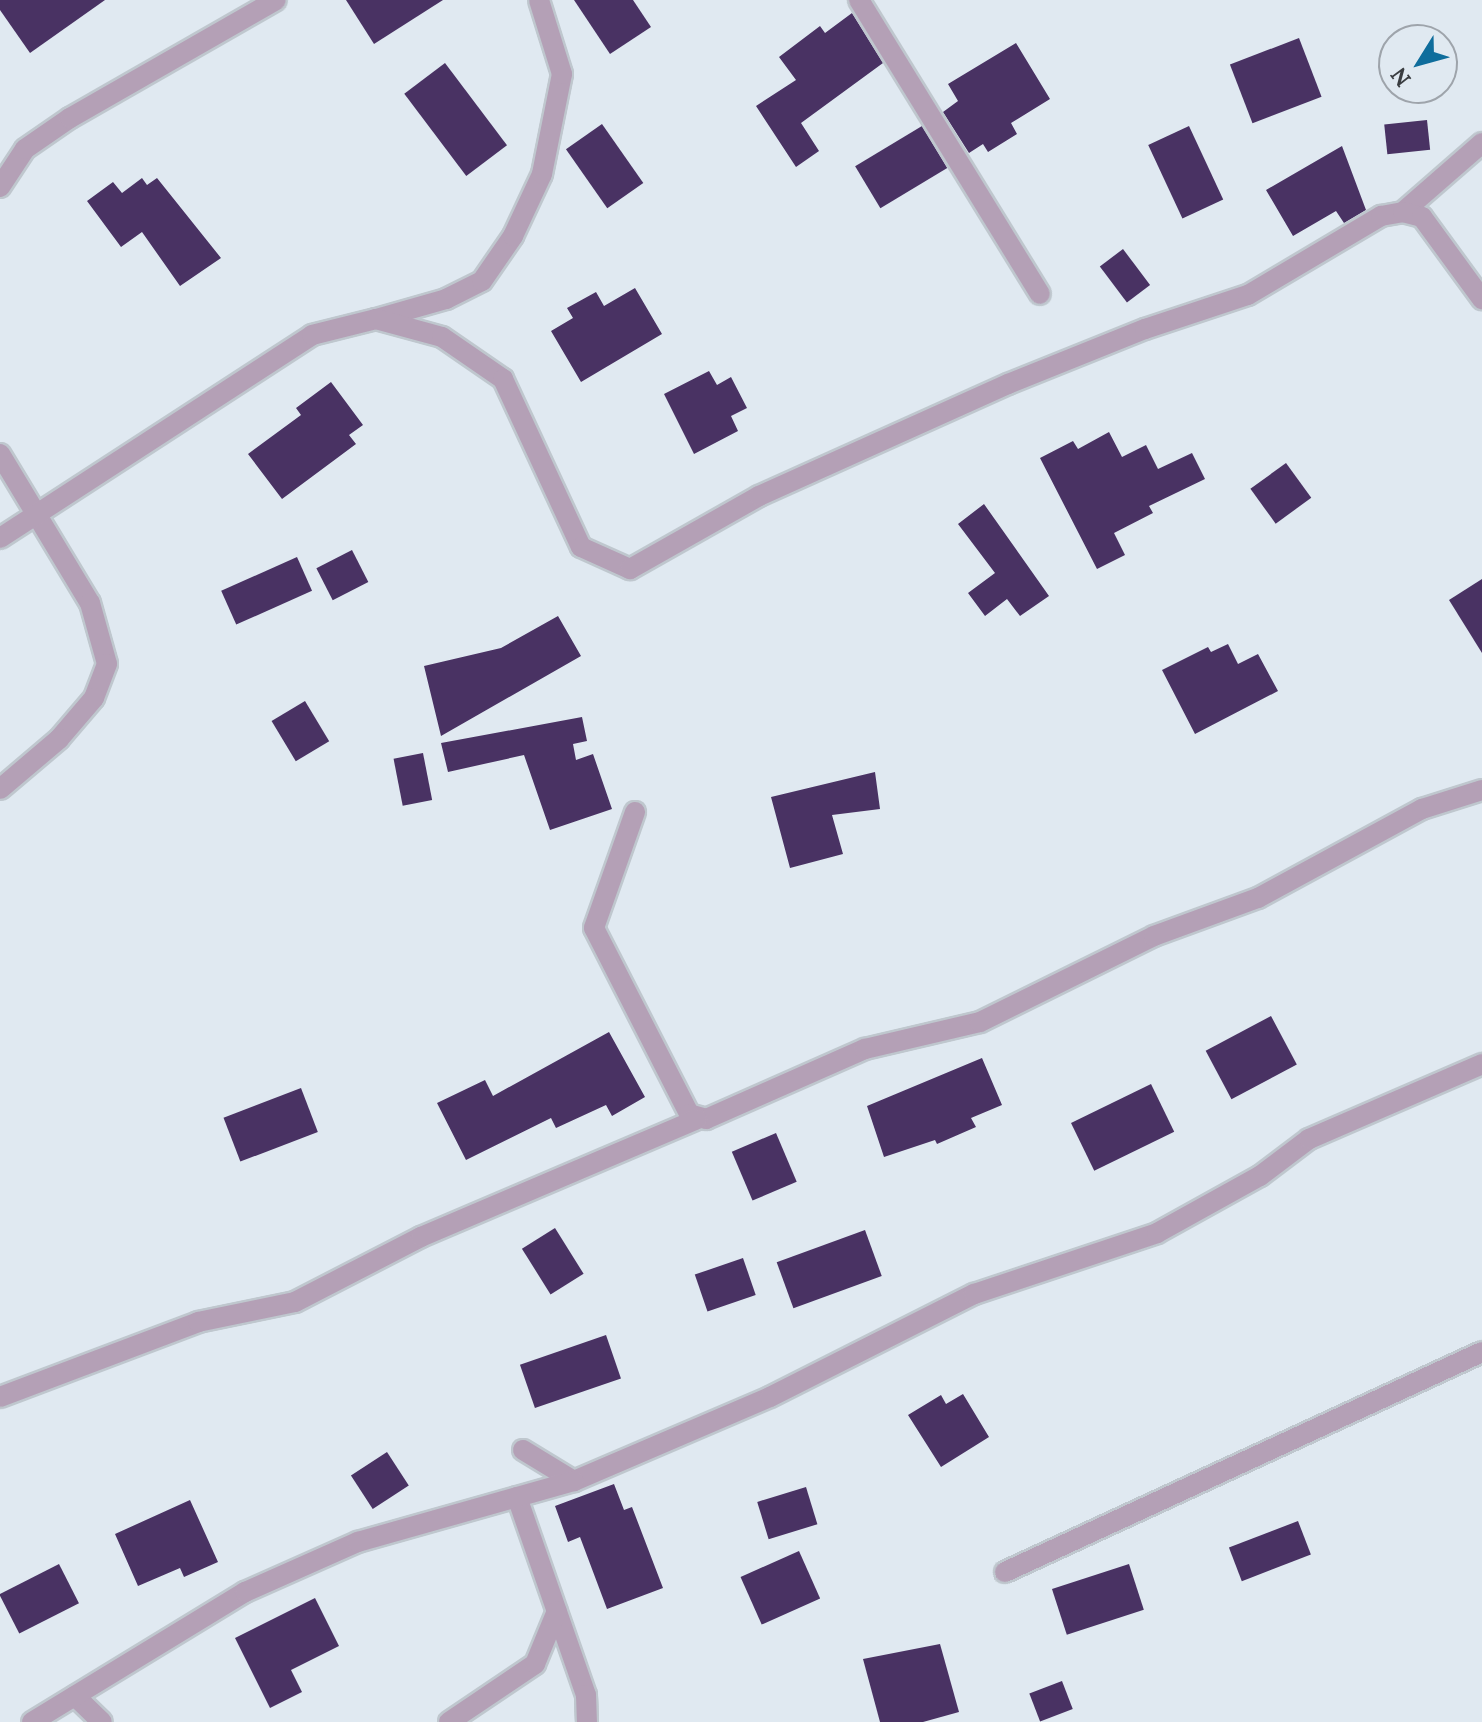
<!DOCTYPE html>
<html>
<head>
<meta charset="utf-8">
<style>
  body { margin:0 }
  #map { position:relative; width:1482px; height:1722px; overflow:hidden; background:#e0e9f1; font-family:Lora,serif }
  div>[style] { position:absolute }
  [style*='--x'] { left:calc(var(--x)*1px); top:calc(var(--y)*1px); width:calc(var(--w)*1px); rotate:calc(var(--a)*1deg) }
  .building>* { inset:0; background:#493263; transform-origin:0 0 }
  .roads { filter:drop-shadow(2px 0 #bfc7ce) drop-shadow(-2px 0 #bfc7ce) drop-shadow(0 2px #bfc7ce) drop-shadow(0 -2px #bfc7ce) }
  .minor>* { height:20px; margin:-10px; padding:0 10px; transform-origin:10px; border-radius:10px; background:#b4a0b6 }
  span { translate:-50% -50%; white-space:nowrap; text-align:center; line-height:1.15; -webkit-text-stroke:8px #e0e9f1; paint-order:stroke }
  .north { position:absolute; left:1378px; top:24px; width:80px; height:80px; box-sizing:border-box; background:#e0e9f1; border:2px solid #9ea4ab; border-radius:50%; rotate:233deg; font-size:22px; font-weight:700; line-height:32px; text-align:center; color:#3a3d41 }
  .north::after { content:''; display:block; margin:auto; width:28px; height:36px; background:#0f6d9c; clip-path:polygon(50% 0,100% 100%,50% 72%,0 100%) }
</style>
</head>
<body>
<div id="map">
  <div class="building">
    <i style="clip-path:polygon(0 0,105px 0,30px 53px,0 10px)"></i>
    <i style="clip-path:polygon(346px 0,443px 0,374px 44px)"></i>
    <i style="clip-path:polygon(574px 0,633px 0,651px 27px,610px 54px)"></i>
    <i style="clip-path:polygon(852px 13px,883px 63px,801px 123px,819px 151px,796px 167px,756px 106px,796px 80px,779px 57px,820px 26px,825px 33px)"></i>
    <i style="left:1299px;top:38px;width:63px;height:74px;rotate:69deg"></i>
    <i style="clip-path:polygon(1016px 43px,1050px 99px,1011px 123px,1017px 134px,988px 152px,983px 144px,969px 153px,943px 112px,958px 101px,948px 84px)"></i>
    <i style="left:445px;top:63px;width:103px;height:51px;rotate:53deg"></i>
    <i style="left:1427px;top:120px;width:30px;height:43px;rotate:84deg"></i>
    <i style="left:602px;top:124px;width:72px;height:44px;rotate:55deg"></i>
    <i style="left:922px;top:126px;width:49px;height:78px;rotate:59deg"></i>
    <i style="left:1189px;top:126px;width:81px;height:45px;rotate:65deg"></i>
    <i style="clip-path:polygon(1342px 146px,1366px 210px,1344px 223px,1336px 211px,1293px 236px,1266px 190px)"></i>
    <i style="clip-path:polygon(142px 178px,147px 185px,157px 178px,221px 258px,180px 286px,142px 232px,121px 247px,87px 201px,113px 182px,122px 193px)"></i>
    <i style="left:1123px;top:249px;width:45px;height:29px;rotate:53deg"></i>
    <i style="clip-path:polygon(635px 288px,662px 334px,581px 382px,551px 331px,573px 318px,567px 308px,596px 292px,604px 306px)"></i>
    <i style="clip-path:polygon(709px 371px,717px 385px,731px 377px,747px 408px,731px 416px,738px 431px,694px 454px,664px 394px)"></i>
    <i style="clip-path:polygon(331px 382px,363px 425px,349px 435px,356px 444px,282px 499px,248px 454px,301px 415px,296px 408px)"></i>
    <i style="clip-path:polygon(1109px 432px,1122px 457px,1146px 445px,1158px 469px,1192px 453px,1205px 479px,1149px 506px,1153px 513px,1114px 533px,1125px 555px,1097px 569px,1040px 458px,1073px 441px,1078px 449px)"></i>
    <i style="left:1286px;top:463px;width:43px;height:44px;rotate:54deg"></i>
    <i style="clip-path:polygon(984px 504px,1049px 596px,1020px 616px,1007px 599px,985px 616px,968px 593px,995px 573px,958px 524px)"></i>
    <i style="left:352px;top:550px;width:36px;height:40px;rotate:63deg"></i>
    <i style="left:297px;top:557px;width:37px;height:83px;rotate:66deg"></i>
    <i style="clip-path:polygon(1482px 579px,1482px 653px,1449px 600px)"></i>
    <i style="clip-path:polygon(558px 616px,581px 656px,441px 736px,424px 666px,501px 648px)"></i>
    <i style="clip-path:polygon(1228px 644px,1238px 664px,1258px 654px,1278px 691px,1195px 734px,1162px 670px,1208px 647px,1211px 652px)"></i>
    <i style="left:305px;top:701px;width:47px;height:39px;rotate:59deg"></i>
    <i style="clip-path:polygon(582px 717px,587px 741px,573px 744px,576px 760px,593px 754px,612px 809px,550px 830px,524px 755px,448px 772px,441px 743px)"></i>
    <i style="left:423px;top:753px;width:48px;height:30px;rotate:79deg"></i>
    <i style="clip-path:polygon(875px 772px,880px 809px,832px 815px,843px 854px,790px 868px,771px 797px)"></i>
    <i style="left:1271px;top:1016px;width:55px;height:74px;rotate:62deg"></i>
    <i style="clip-path:polygon(609px 1032px,645px 1097px,612px 1116px,606px 1105px,556px 1128px,551px 1118px,466px 1160px,437px 1103px,485px 1080px,493px 1096px)"></i>
    <i style="clip-path:polygon(982px 1058px,1002px 1105px,971px 1118px,976px 1127px,937px 1144px,935px 1140px,884px 1157px,867px 1106px)"></i>
    <i style="left:1151px;top:1084px;width:53px;height:89px;rotate:64deg"></i>
    <i style="left:301px;top:1088px;width:47px;height:83px;rotate:69deg"></i>
    <i style="left:776px;top:1133px;width:53px;height:48px;rotate:67deg"></i>
    <i style="left:555px;top:1228px;width:54px;height:39px;rotate:58deg"></i>
    <i style="left:865px;top:1230px;width:49px;height:94px;rotate:70deg"></i>
    <i style="left:743px;top:1258px;width:39px;height:51px;rotate:71deg"></i>
    <i style="left:606px;top:1335px;width:46px;height:91px;rotate:71deg"></i>
    <i style="clip-path:polygon(963px 1394px,989px 1437px,941px 1467px,908px 1415px,941px 1395px,946px 1404px)"></i>
    <i style="left:387px;top:1452px;width:40px;height:43px;rotate:57deg"></i>
    <i style="clip-path:polygon(614px 1484px,624px 1510px,632px 1507px,663px 1588px,607px 1609px,580px 1537px,568px 1542px,555px 1506px)"></i>
    <i style="left:806px;top:1487px;width:39px;height:51px;rotate:73deg"></i>
    <i style="clip-path:polygon(190px 1500px,218px 1562px,184px 1577px,180px 1568px,138px 1586px,115px 1534px)"></i>
    <i style="left:1298px;top:1521px;width:36px;height:74px;rotate:69deg"></i>
    <i style="left:799px;top:1551px;width:52px;height:64px;rotate:66deg"></i>
    <i style="left:59px;top:1564px;width:44px;height:67px;rotate:63deg"></i>
    <i style="left:1129px;top:1564px;width:48px;height:81px;rotate:72deg"></i>
    <i style="clip-path:polygon(315px 1598px,339px 1646px,291px 1670px,302px 1692px,270px 1708px,235px 1638px)"></i>
    <i style="clip-path:polygon(940px 1644px,959px 1712px,923px 1722px,880px 1722px,863px 1659px)"></i>
    <i style="left:1062px;top:1681px;width:30px;height:35px;rotate:69deg"></i>
  </div>
  <div class="roads">
    <div class="minor">
      <i style="--x:859;--y:0;--w:345;--a:58.4"></i>
      <i style="--x:0;--y:187;--w:45;--a:-56.7"></i>
      <i style="--x:25;--y:149;--w:55;--a:-34.6"></i>
      <i style="--x:70;--y:118;--w:237;--a:-29.8"></i>
      <i style="--x:1403;--y:212;--w:105;--a:-41.1"></i>
      <i style="--x:376;--y:319;--w:73;--a:-15.9"></i>
      <i style="--x:446;--y:299;--w:40;--a:-26.6"></i>
      <i style="--x:482;--y:281;--w:55;--a:-55.4"></i>
      <i style="--x:513;--y:236;--w:68;--a:-64.9"></i>
      <i style="--x:542;--y:174;--w:102;--a:-78.7"></i>
      <i style="--x:562;--y:74;--w:77;--a:-107.3"></i>
      <i style="--x:0;--y:454;--w:174;--a:58.9"></i>
      <i style="--x:90;--y:603;--w:63;--a:74.4"></i>
      <i style="--x:107;--y:664;--w:36;--a:111"></i>
      <i style="--x:94;--y:698;--w:54;--a:130.5"></i>
      <i style="--x:59;--y:739;--w:77;--a:139.7"></i>
      <i style="--x:0;--y:538;--w:372;--a:-33"></i>
      <i style="--x:312;--y:335;--w:66;--a:-14"></i>
      <i style="--x:376;--y:319;--w:68;--a:15.3"></i>
      <i style="--x:442;--y:337;--w:74;--a:34.5"></i>
      <i style="--x:503;--y:379;--w:185;--a:65.1"></i>
      <i style="--x:581;--y:547;--w:54;--a:24.2"></i>
      <i style="--x:630;--y:569;--w:148;--a:-29.5"></i>
      <i style="--x:759;--y:496;--w:273;--a:-24.2"></i>
      <i style="--x:1008;--y:384;--w:148;--a:-21.9"></i>
      <i style="--x:1145;--y:329;--w:108;--a:-18.3"></i>
      <i style="--x:1248;--y:295;--w:155;--a:-30.7"></i>
      <i style="--x:1381;--y:216;--w:22;--a:-10"></i>
      <i style="--x:1403;--y:212;--w:20;--a:15"></i>
      <i style="--x:1422;--y:217;--w:102;--a:53.8"></i>
      <i style="--x:635;--y:812;--w:123;--a:109.5"></i>
      <i style="--x:594;--y:928;--w:209;--a:62.9"></i>
      <i style="--x:689;--y:1114;--w:18;--a:16"></i>
      <i style="--x:706;--y:1119;--w:174;--a:-23.8"></i>
      <i style="--x:865;--y:1049;--w:118;--a:-13.2"></i>
      <i style="--x:980;--y:1022;--w:194;--a:-26.3"></i>
      <i style="--x:1154;--y:936;--w:111;--a:-20.1"></i>
      <i style="--x:1258;--y:898;--w:187;--a:-28.5"></i>
      <i style="--x:1422;--y:809;--w:63;--a:-17.6"></i>
      <i style="--x:0;--y:1397;--w:212;--a:-20.7"></i>
      <i style="--x:198;--y:1322;--w:99;--a:-11.7"></i>
      <i style="--x:295;--y:1302;--w:142;--a:-27.3"></i>
      <i style="--x:421;--y:1237;--w:300;--a:-23.1"></i>
      <i style="--x:523;--y:1450;--w:60;--a:31.3"></i>
      <i style="--x:574;--y:1481;--w:213;--a:-23.2"></i>
      <i style="--x:770;--y:1397;--w:229;--a:-26.8"></i>
      <i style="--x:974;--y:1294;--w:193;--a:-18.4"></i>
      <i style="--x:1157;--y:1233;--w:118;--a:-29"></i>
      <i style="--x:1260;--y:1176;--w:61;--a:-37.1"></i>
      <i style="--x:1309;--y:1139;--w:189;--a:-23.4"></i>
      <i style="--x:517;--y:1497;--w:210;--a:70.8"></i>
      <i style="--x:586;--y:1695;--w:27;--a:88"></i>
      <i style="--x:1005;--y:1572;--w:525;--a:-24.76"></i>
      <i style="--x:75;--y:1696;--w:37;--a:44"></i>
      <i style="--x:32;--y:1722;--w:250;--a:-31.4"></i>
      <i style="--x:245;--y:1592;--w:124;--a:-23.9"></i>
      <i style="--x:358;--y:1542;--w:224;--a:-15.8"></i>
      <i style="--x:449;--y:1722;--w:104;--a:-34"></i>
      <i style="--x:535;--y:1664;--w:57;--a:-67.5"></i>
    </div>
  </div>
  <div class="north">N</div>
</div>
</body>
</html>
